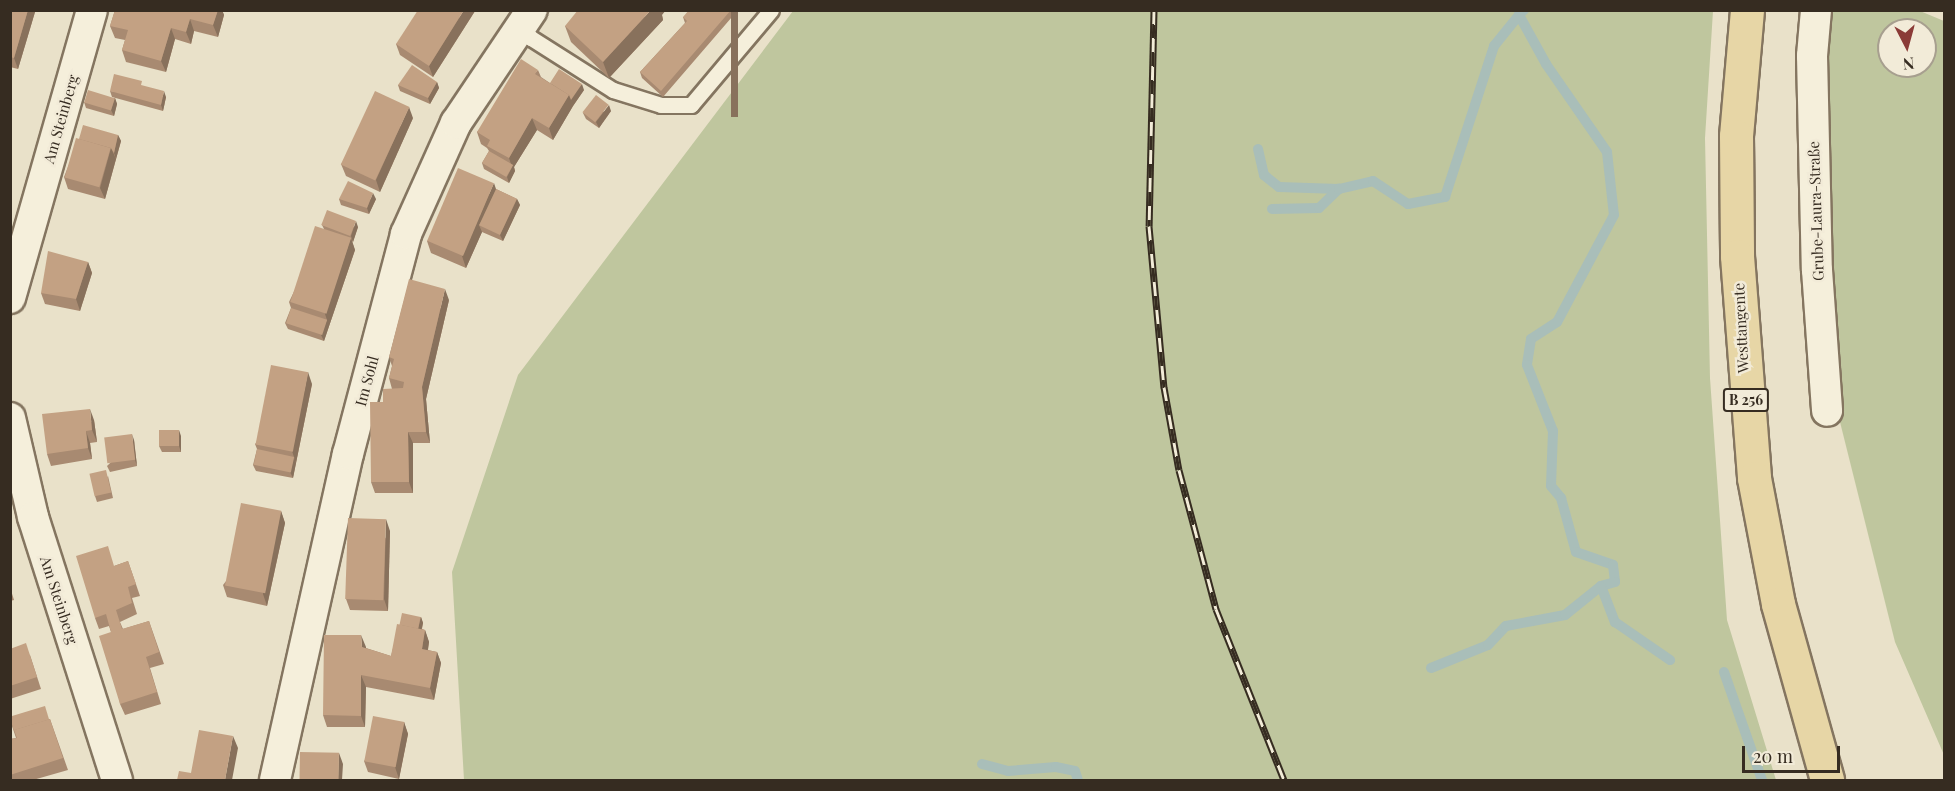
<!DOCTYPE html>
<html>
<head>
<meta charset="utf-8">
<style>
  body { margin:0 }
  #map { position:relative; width:1955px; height:791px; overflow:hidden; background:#e9e1c9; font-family:"Playfair Display",serif }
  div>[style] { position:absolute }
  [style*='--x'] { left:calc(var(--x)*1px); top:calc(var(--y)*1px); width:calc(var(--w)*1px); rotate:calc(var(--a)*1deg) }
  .green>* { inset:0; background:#bfc69e }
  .stream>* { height:10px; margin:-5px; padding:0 5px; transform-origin:5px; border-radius:5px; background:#a9beb9 }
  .roads { filter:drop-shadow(2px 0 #847560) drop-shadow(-2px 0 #847560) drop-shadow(0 2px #847560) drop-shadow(0 -2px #847560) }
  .service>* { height:15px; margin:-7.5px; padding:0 7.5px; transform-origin:7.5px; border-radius:7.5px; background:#f5efdb }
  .minor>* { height:30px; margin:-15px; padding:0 15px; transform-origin:15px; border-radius:15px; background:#f5efdb }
  .primary>* { height:33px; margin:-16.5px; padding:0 16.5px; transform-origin:16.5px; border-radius:16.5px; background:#e7d6a6 }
  .rail>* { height:7px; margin-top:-3.5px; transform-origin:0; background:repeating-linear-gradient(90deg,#f2ebd8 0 14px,#362c21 0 28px); box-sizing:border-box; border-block:2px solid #362c21 }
  .wall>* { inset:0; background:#a88a71 }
  .shaded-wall>* { inset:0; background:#88715c; transform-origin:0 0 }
  .building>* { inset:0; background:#c3a183; transform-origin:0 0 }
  span { translate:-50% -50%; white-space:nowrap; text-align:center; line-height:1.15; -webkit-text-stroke:5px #f2ebd8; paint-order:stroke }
  .shield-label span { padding:2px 4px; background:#f2ebd8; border:2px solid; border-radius:4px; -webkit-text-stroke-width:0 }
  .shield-label { font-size:14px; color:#362c21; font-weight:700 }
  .street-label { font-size:15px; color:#362c21 }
  .frame { position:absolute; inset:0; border:12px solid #362c21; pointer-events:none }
  .north { position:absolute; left:1877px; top:18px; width:60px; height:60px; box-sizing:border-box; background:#f2ebd8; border:2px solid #a79f8f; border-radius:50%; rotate:174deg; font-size:16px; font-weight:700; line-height:24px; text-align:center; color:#362c21 }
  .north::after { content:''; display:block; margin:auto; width:21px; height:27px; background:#8b3b37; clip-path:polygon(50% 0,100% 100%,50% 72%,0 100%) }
  .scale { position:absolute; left:1742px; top:746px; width:98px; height:27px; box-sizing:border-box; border:3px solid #362c21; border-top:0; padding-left:8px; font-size:18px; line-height:21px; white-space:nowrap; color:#362c21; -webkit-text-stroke:4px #f2ebd8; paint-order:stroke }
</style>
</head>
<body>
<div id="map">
  <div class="green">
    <i style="clip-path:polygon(793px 11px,1713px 11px,1705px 138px,1710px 378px,1727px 620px,1776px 780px,464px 780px,452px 572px,518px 375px)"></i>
    <i style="clip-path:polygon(evenodd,1833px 11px,1920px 11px,1944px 21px,1944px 755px,1895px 642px,1837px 410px,1821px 59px,1833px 11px,1889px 30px,1925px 30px,1925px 66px,1889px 66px,1889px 30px)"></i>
  </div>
  <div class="stream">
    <i style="--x:1524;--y:10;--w:7;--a:135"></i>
    <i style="--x:1519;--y:15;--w:56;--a:61.1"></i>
    <i style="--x:1546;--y:64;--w:107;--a:55.3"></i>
    <i style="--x:1607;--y:152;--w:63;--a:83.7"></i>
    <i style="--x:1614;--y:215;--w:121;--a:118"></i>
    <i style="--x:1557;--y:322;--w:31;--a:147"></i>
    <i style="--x:1531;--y:339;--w:26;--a:99"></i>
    <i style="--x:1527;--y:365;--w:71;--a:68.5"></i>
    <i style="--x:1553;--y:431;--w:55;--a:92.1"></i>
    <i style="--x:1551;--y:486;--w:16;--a:50"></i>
    <i style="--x:1561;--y:498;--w:56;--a:74.5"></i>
    <i style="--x:1576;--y:552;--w:39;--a:19"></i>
    <i style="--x:1613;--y:565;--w:17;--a:83"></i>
    <i style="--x:1615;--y:582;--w:15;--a:164"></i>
    <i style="--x:1601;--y:586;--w:39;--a:69"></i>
    <i style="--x:1615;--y:622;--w:67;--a:34.6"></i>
    <i style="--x:1258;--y:149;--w:27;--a:77"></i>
    <i style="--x:1264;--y:175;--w:19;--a:39"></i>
    <i style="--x:1279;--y:187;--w:60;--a:1.9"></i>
    <i style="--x:1272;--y:209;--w:47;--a:-1.2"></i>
    <i style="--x:1319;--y:208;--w:28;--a:-44"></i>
    <i style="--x:1339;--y:189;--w:35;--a:-13"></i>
    <i style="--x:1373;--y:181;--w:42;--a:33.3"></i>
    <i style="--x:1408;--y:204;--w:38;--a:-11"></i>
    <i style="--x:1445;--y:197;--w:159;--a:-72"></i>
    <i style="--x:1494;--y:46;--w:40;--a:-51"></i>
    <i style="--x:1431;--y:668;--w:61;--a:-22"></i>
    <i style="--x:1488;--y:645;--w:26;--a:-47"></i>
    <i style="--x:1506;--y:626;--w:60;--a:-10.6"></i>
    <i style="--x:1565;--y:615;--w:46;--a:-38.9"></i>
    <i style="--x:1724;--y:672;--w:114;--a:70.6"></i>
    <i style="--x:982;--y:764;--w:27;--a:15"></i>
    <i style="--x:1008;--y:771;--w:48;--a:-4.8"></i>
    <i style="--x:1056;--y:767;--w:19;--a:12"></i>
    <i style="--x:1075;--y:771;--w:9;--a:72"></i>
  </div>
  <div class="roads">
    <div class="service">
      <i style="--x:521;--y:27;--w:15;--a:48"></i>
      <i style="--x:531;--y:38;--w:97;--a:32.4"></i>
      <i style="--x:613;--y:90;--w:50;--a:17.4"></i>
      <i style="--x:661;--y:105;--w:30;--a:0"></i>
      <i style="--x:691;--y:105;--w:124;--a:-49.9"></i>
    </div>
    <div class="minor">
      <i style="--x:1816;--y:10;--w:46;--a:95"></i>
      <i style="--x:1812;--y:56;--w:214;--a:88.7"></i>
      <i style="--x:1817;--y:270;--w:141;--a:85.9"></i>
      <i style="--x:10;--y:298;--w:299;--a:-74.1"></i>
      <i style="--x:10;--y:418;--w:102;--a:76.9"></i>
      <i style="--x:33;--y:517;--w:276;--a:72.3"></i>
      <i style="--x:275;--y:780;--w:334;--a:-77.4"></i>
      <i style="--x:348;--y:454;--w:228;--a:-75.2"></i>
      <i style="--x:406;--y:234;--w:122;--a:-65.8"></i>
      <i style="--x:456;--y:123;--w:136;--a:-56.1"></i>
    </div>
    <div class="primary">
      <i style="--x:1747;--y:10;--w:126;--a:95"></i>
      <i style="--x:1736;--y:136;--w:120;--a:89.5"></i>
      <i style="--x:1737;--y:256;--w:223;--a:85.6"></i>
      <i style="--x:1754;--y:478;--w:128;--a:79.2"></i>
      <i style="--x:1778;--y:604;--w:183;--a:74.4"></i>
    </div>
  </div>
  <div class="rail">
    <i style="--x:1154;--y:10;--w:216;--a:91.3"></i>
    <i style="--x:1149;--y:226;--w:162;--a:84.7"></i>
    <i style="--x:1164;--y:387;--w:84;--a:79.8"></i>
    <i style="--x:1179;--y:470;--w:144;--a:75.1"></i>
    <i style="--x:1216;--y:609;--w:184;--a:68.3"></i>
  </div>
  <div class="wall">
    <i style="clip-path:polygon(10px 10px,35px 12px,18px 69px,10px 67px)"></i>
    <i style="clip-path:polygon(115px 10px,222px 10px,224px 15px,218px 37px,194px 31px,191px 44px,175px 39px,166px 72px,126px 62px,122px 50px,125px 40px,115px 38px,110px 26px)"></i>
    <i style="clip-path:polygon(738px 10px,663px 97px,642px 78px,640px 72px,685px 23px,683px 17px)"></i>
    <i style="clip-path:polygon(475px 11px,433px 77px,400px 55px,396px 44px)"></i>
    <i style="clip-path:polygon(662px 15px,663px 20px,609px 78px,571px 42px,565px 26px)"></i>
    <i style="clip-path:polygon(538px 70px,541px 77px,550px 83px,584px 90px,573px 106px,553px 140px,537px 130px,514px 167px,515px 171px,509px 183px,484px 169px,482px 163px,489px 151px,487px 148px,481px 144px,477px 132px)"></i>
    <i style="clip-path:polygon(437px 82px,439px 88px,430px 104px,400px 91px,398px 85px)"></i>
    <i style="clip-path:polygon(110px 91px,166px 97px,163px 111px,112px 97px)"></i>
    <i style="clip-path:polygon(115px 98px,117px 104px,114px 116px,86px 108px,84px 102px)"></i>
    <i style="clip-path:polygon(611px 111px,599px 128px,586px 119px,583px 113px)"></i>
    <i style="clip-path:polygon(413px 118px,380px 192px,346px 176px,341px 164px)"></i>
    <i style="clip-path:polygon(118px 135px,121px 141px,105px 199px,68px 189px,64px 177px,79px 139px)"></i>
    <i style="clip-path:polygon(496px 189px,517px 199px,520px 205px,503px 241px,482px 232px,466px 268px,431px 253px,427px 241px)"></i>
    <i style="clip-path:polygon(339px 199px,376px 199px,369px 214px,341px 205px)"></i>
    <i style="clip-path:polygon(322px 225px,358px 227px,353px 242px,352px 241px,355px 250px,324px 341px,288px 329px,285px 323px,291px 308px,289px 302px,324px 229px)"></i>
    <i style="clip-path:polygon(88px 262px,92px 273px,80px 311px,45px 304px,41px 293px)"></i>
    <i style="clip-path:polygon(449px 300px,426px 399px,430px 443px,413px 443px,413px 493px,375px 493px,371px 482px,383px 402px,392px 389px,389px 378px,392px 366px,389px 357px)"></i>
    <i style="clip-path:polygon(312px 384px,293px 478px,256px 471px,253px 465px,257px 449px,255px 444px)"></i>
    <i style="clip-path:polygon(94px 420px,97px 442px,90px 443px,92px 459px,51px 466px,47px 454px)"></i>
    <i style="clip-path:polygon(181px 436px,181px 452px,162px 452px,159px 446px)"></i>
    <i style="clip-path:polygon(134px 440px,137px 466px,110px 472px,107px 466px)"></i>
    <i style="clip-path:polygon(108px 476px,113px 498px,97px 502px,95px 496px)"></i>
    <i style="clip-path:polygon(281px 511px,285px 523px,267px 606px,227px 597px,223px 585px)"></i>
    <i style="clip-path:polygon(390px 531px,388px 611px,350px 610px,346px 599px)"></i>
    <i style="clip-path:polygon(128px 561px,140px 596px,132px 598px,137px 614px,120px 622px,123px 629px,149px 621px,164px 664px,150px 668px,161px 704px,125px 715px,120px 704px,111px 632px,109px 626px,99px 629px,95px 618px,114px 566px)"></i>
    <i style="clip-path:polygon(10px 587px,14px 600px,10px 601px)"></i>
    <i style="clip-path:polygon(421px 617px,423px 623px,422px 629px,425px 630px,429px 642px,428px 650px,437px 652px,441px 663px,434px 700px,366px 687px,365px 727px,327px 727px,323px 715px,366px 647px,366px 648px,391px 656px,399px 625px)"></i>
    <i style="clip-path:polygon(10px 649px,30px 655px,41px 689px,10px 699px)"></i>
    <i style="clip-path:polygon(50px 719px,68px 770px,33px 780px,10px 780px,10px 739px,16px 738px,10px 720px)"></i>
    <i style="clip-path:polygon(404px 722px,408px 734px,399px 779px,368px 772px,364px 761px)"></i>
  </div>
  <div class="shaded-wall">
    <i style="clip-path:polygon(28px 10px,34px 10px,35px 12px,18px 69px,14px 58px)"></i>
    <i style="clip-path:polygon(218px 10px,222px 10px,224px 15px,218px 37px,213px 25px)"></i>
    <i style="clip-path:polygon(464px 10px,475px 11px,433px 77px,429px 66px)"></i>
    <i style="clip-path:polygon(651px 10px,666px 10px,662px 15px,663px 20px,609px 78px,603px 62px)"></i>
    <i style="left:731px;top:10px;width:7px;height:107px"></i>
    <i style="clip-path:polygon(190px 19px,194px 31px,191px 44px,186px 32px)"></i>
    <i style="clip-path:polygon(171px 28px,175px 39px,166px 72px,161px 61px)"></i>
    <i style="clip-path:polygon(437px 82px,439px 88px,430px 104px,428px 98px)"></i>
    <i style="clip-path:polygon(582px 84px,584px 90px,573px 106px,553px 140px,549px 128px,569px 95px)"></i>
    <i style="clip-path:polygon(164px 91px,166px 97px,163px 111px,161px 105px)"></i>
    <i style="clip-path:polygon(115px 98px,117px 104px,114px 116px,111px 110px)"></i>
    <i style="clip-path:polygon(609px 105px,611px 111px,599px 128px,596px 122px)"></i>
    <i style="clip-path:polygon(409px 107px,413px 118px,380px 192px,376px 180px)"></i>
    <i style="clip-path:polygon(532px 118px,537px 130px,514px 167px,515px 171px,509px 183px,507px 177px,512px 167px,509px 158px)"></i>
    <i style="clip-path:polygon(118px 135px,121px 141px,116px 159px,114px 153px)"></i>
    <i style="clip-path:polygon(111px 148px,116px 159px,105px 199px,100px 188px)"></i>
    <i style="clip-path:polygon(494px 183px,498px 195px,479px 225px,482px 232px,466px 268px,462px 256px)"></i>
    <i style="clip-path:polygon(373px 193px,376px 199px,369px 214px,367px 208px)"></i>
    <i style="clip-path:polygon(517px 199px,520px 205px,503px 241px,500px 235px)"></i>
    <i style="clip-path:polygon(356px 221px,358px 227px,353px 242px,351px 236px)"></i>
    <i style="clip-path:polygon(351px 238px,355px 250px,324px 341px,321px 335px,327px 320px,325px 314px)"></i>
    <i style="clip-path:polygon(88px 262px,92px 273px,80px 311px,76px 299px)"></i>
    <i style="clip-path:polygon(445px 289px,449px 300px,426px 399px,430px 443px,426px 432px,422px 387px)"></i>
    <i style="clip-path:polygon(308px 372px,312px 384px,296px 463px,292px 451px)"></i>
    <i style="clip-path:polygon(90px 409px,94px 420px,97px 442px,92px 430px)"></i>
    <i style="clip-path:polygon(179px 430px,181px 436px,181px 452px,179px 446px)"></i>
    <i style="clip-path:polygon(86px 431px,90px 443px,92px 459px,88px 448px)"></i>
    <i style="clip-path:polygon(408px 432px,413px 443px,413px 493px,409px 482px)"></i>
    <i style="clip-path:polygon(132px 434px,134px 440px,137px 466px,135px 460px)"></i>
    <i style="clip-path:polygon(294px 457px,296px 463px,293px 478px,290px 472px)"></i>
    <i style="clip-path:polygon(281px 511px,285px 523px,267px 606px,263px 594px)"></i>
    <i style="clip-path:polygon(386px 519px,390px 531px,388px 611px,384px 599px)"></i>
    <i style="clip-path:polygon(421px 617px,423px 623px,419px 640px,417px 634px)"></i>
    <i style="clip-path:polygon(425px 630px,429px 642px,426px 661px,422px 649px)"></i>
    <i style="clip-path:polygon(361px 635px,366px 647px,366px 659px,362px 647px)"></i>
    <i style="clip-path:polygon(437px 652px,441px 663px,434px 700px,430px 688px)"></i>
    <i style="clip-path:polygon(361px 675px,366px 687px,365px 727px,361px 716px)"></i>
    <i style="clip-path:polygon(404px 722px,408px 734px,399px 779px,395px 767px)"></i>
    <i style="clip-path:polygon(233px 736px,238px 748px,232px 780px,225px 780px)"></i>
    <i style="clip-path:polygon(339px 753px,343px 764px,342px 780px,338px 780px)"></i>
  </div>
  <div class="building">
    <i style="clip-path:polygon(10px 10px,28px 10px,14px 58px,10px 57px)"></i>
    <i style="clip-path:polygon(115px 10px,218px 10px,213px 25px,190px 19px,186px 32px,171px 28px,161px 61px,122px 50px,128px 30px,110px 26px)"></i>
    <i style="clip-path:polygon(418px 10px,464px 10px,429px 66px,396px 44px)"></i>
    <i style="clip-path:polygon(578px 10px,651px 10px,603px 62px,565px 26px)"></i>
    <i style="clip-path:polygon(689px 10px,731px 10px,661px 91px,640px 72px,687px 21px,683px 17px)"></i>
    <i style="clip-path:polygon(521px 59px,538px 70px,535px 74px,569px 95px,549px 128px,532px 118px,509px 158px,487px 146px,490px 140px,477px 132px)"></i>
    <i style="clip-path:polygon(412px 65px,437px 82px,428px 98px,398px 85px)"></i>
    <i style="clip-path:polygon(559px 69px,582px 84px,571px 100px,569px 95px,550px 83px)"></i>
    <i style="clip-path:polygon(114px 74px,142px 81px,141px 85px,164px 91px,161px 105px,110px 91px)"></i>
    <i style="left:88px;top:90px;width:28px;height:13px;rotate:17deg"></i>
    <i style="left:375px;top:91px;width:38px;height:81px;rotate:25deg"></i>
    <i style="left:596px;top:95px;width:16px;height:22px;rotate:38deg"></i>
    <i style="clip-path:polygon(83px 125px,118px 135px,114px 153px,111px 148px,79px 139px)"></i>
    <i style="left:76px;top:138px;width:36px;height:41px;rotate:16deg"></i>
    <i style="left:489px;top:151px;width:28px;height:14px;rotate:30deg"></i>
    <i style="left:458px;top:168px;width:39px;height:79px;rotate:23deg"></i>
    <i style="clip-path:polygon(348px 181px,373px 193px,367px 208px,339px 199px)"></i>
    <i style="left:496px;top:189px;width:23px;height:40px;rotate:25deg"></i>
    <i style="left:327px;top:210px;width:31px;height:16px;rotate:21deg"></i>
    <i style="left:315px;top:226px;width:38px;height:80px;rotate:18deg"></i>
    <i style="clip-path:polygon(48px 251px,88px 262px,76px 299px,41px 293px)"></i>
    <i style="clip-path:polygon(409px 279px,445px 289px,422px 387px,426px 432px,408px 432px,409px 482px,371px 482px,370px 402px,383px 402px,383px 389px,403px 388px,404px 382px,389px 378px,394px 359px,389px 357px)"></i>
    <i style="left:291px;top:308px;width:38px;height:16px;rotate:18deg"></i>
    <i style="left:271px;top:365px;width:38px;height:81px;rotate:11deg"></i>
    <i style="clip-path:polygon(90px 409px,92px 430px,86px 431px,88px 448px,47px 454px,42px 414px)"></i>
    <i style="left:179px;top:430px;width:16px;height:20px;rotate:90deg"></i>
    <i style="left:132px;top:434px;width:26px;height:28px;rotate:83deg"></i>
    <i style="left:257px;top:449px;width:38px;height:16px;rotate:12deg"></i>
    <i style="left:106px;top:470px;width:23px;height:17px;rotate:77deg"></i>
    <i style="left:241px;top:503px;width:41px;height:84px;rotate:11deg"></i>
    <i style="left:348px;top:518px;width:38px;height:81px;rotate:2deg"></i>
    <i style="clip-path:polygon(108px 546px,114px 566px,128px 561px,136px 584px,128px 587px,132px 603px,116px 610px,122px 629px,149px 621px,159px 652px,146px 657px,157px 692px,120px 704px,99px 636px,111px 632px,106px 614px,95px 618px,76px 556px)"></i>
    <i style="left:402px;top:613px;width:19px;height:12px;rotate:12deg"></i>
    <i style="clip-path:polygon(397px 624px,425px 630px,422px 649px,437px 652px,430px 688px,361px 675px,361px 716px,323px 715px,324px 635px,361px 635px,362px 647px,391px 656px)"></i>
    <i style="clip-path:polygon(26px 643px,37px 677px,10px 686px,10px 649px)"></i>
    <i style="left:45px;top:706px;width:14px;height:37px;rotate:73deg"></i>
    <i style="left:373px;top:716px;width:32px;height:46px;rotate:11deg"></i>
    <i style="clip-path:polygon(50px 719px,63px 758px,10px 775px,10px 739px,17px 738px,14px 730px)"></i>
    <i style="clip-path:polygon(199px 730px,233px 736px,225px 780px,177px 780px,179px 771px,191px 773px)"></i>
    <i style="left:300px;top:752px;width:39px;height:28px;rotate:1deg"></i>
  </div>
  <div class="shield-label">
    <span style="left:1746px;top:400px">B 256</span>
  </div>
  <div class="street-label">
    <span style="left:61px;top:119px;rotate:-74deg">Am Steinberg</span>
    <span style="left:1816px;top:211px;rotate:-92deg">Grube-Laura-Straße</span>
    <span style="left:1741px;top:328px;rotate:-93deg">Westtangente</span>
    <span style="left:367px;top:381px;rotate:-75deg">Im Sohl</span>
    <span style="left:59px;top:600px;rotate:72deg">Am Steinberg</span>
  </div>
  <div class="frame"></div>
  <div class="north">N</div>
  <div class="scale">20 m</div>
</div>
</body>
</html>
